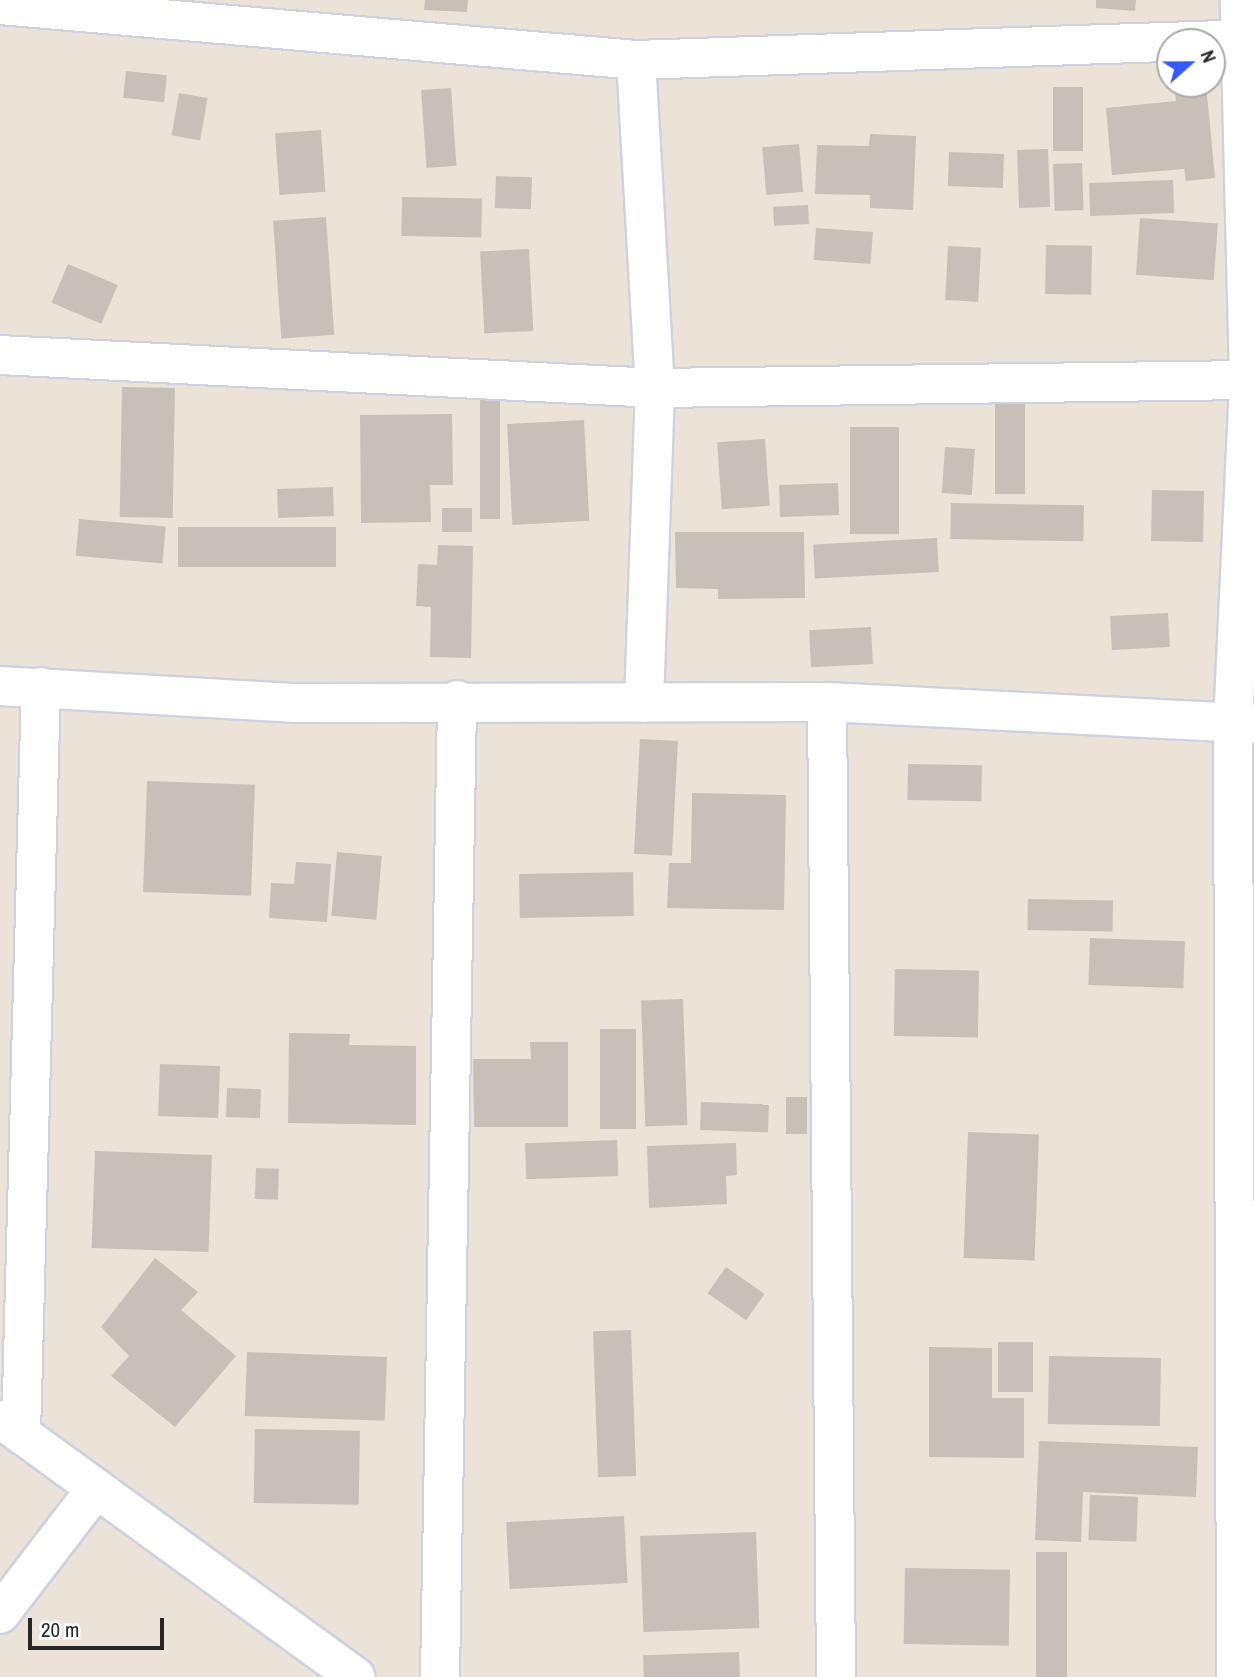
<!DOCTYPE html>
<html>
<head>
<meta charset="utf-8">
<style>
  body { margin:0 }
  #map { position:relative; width:1254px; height:1677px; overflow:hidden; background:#ebe3d7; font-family:"Archivo Narrow",sans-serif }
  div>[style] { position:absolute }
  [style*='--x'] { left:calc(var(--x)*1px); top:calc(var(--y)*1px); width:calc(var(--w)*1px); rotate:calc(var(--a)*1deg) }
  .building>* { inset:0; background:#c6c0b8; transform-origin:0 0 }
  .roads { filter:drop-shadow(2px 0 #cdd1e2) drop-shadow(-2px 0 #cdd1e2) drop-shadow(0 2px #cdd1e2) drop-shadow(0 -2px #cdd1e2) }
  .minor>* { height:38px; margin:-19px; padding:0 19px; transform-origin:19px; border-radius:19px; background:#fff }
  span { translate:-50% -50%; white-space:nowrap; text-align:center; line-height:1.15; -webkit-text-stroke:7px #fff; paint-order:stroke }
  .north { position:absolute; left:1156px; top:28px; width:70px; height:70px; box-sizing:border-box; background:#fff; border:2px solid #a9a9a9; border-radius:50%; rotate:69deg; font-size:19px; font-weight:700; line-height:28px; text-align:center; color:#272727 }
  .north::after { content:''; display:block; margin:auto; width:24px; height:32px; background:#315aff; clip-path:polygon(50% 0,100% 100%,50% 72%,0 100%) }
  .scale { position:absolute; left:28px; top:1618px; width:136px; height:32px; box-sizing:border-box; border:4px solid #272727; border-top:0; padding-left:9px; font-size:21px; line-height:24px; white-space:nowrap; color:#272727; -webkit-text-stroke:5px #fff; paint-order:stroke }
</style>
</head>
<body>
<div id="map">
  <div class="building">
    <i style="clip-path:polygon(425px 0,468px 0,467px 12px,424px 10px)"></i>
    <i style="clip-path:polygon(1096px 0,1136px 0,1135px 11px,1096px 8px)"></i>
    <i style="left:126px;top:71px;width:41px;height:27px;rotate:6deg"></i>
    <i style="clip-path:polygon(1174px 84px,1206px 84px,1215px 178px,1186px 181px,1184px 169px,1112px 175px,1106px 108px,1176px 101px)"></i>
    <i style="left:1053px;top:87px;width:30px;height:64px"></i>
    <i style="left:451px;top:88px;width:78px;height:30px;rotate:86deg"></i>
    <i style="left:179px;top:93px;width:29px;height:43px;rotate:10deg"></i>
    <i style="left:321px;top:130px;width:62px;height:46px;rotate:86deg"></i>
    <i style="clip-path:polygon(870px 134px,916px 136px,913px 210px,870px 208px,870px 195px,815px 194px,817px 145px,869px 146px)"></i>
    <i style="left:799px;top:144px;width:48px;height:37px;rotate:85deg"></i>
    <i style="left:1048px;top:149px;width:58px;height:31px;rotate:88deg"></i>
    <i style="left:949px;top:152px;width:55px;height:34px;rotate:2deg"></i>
    <i style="left:1082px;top:163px;width:47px;height:29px;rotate:88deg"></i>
    <i style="left:496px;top:176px;width:36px;height:32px;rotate:2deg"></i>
    <i style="left:1173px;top:180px;width:33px;height:84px;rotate:88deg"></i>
    <i style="left:402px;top:197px;width:80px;height:39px;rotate:1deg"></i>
    <i style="left:808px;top:205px;width:19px;height:35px;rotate:87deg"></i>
    <i style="left:326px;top:217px;width:118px;height:53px;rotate:86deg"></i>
    <i style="left:1140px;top:218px;width:78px;height:57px;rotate:4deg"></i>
    <i style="left:816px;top:228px;width:57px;height:32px;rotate:4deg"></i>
    <i style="left:1046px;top:245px;width:46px;height:49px;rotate:1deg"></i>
    <i style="left:948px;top:246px;width:33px;height:54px;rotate:3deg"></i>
    <i style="left:529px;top:249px;width:82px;height:49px;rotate:87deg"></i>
    <i style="left:68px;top:264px;width:54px;height:42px;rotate:23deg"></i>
    <i style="left:122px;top:387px;width:53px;height:130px;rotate:1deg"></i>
    <i style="left:480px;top:394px;width:20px;height:125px"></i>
    <i style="left:995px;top:395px;width:30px;height:99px"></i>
    <i style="clip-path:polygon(452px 414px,453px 485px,430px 485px,431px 522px,361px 523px,360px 415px)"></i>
    <i style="left:584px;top:420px;width:101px;height:77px;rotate:87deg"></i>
    <i style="left:850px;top:427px;width:49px;height:107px"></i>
    <i style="left:765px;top:439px;width:67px;height:48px;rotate:86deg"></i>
    <i style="left:945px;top:447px;width:30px;height:46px;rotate:4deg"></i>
    <i style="left:838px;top:483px;width:32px;height:59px;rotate:88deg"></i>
    <i style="left:333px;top:487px;width:29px;height:56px;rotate:88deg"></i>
    <i style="left:1152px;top:490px;width:52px;height:51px;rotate:1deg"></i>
    <i style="left:951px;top:503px;width:133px;height:36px;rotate:1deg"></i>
    <i style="left:442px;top:508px;width:30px;height:24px"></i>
    <i style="left:79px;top:519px;width:87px;height:37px;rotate:5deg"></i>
    <i style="left:336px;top:527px;width:40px;height:158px;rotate:90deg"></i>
    <i style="clip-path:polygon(675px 532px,804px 532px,805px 598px,718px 599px,718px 589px,676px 588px)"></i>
    <i style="left:937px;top:538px;width:34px;height:124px;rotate:87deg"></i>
    <i style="clip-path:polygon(438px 545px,473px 546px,471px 658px,430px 657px,431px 607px,416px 606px,418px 564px,437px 565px)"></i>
    <i style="left:1168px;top:613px;width:34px;height:58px;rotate:87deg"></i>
    <i style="left:871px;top:627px;width:37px;height:62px;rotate:87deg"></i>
    <i style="left:640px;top:739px;width:38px;height:115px;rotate:3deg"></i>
    <i style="left:908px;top:764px;width:74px;height:36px;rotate:1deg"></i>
    <i style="left:147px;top:781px;width:108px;height:111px;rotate:2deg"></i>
    <i style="clip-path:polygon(692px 793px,786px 795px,784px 910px,667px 908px,669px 863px,691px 863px)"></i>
    <i style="left:337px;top:852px;width:45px;height:64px;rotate:5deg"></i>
    <i style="clip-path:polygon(296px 862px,331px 864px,327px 922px,269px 918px,271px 883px,294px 884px)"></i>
    <i style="left:633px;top:872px;width:44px;height:114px;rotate:89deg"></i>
    <i style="left:1028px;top:899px;width:85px;height:31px;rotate:1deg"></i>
    <i style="left:1090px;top:938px;width:95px;height:47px;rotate:2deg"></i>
    <i style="left:895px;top:969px;width:84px;height:67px;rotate:1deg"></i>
    <i style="left:683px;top:999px;width:126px;height:42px;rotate:88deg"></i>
    <i style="left:600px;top:1029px;width:36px;height:100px"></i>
    <i style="clip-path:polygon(289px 1033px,350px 1034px,349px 1045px,416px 1046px,416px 1125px,288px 1123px)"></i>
    <i style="clip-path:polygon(530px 1042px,568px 1042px,568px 1127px,474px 1127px,473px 1059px,531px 1059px)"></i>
    <i style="left:160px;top:1064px;width:60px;height:52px;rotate:2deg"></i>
    <i style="left:227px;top:1088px;width:34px;height:29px;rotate:2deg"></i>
    <i style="left:786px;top:1097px;width:21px;height:37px"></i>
    <i style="left:701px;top:1102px;width:68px;height:28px;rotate:2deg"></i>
    <i style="left:968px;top:1132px;width:71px;height:126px;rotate:2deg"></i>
    <i style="left:617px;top:1140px;width:36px;height:92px;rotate:88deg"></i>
    <i style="clip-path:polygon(736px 1143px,737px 1175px,726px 1176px,727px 1204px,649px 1208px,647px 1146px)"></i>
    <i style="left:95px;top:1151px;width:117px;height:97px;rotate:2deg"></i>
    <i style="left:256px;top:1168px;width:23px;height:31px;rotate:2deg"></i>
    <i style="clip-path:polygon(155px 1258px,198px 1292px,181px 1310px,236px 1356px,175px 1427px,111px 1376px,129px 1356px,101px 1327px)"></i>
    <i style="left:726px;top:1267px;width:47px;height:32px;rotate:35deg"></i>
    <i style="left:631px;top:1330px;width:146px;height:38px;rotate:88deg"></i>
    <i style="left:998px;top:1342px;width:35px;height:50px"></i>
    <i style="clip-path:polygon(929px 1347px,992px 1348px,992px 1398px,1024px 1398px,1024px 1458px,929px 1457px)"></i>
    <i style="left:247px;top:1352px;width:140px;height:64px;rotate:2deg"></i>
    <i style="left:1049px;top:1356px;width:112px;height:68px;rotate:1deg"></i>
    <i style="left:255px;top:1429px;width:105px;height:74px;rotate:1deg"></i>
    <i style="clip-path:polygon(1039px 1441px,1198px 1447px,1196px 1497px,1083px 1492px,1081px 1542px,1035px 1540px)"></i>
    <i style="left:1090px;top:1495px;width:48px;height:45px;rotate:2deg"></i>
    <i style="left:624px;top:1516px;width:67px;height:118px;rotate:87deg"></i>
    <i style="left:756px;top:1532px;width:96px;height:116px;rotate:88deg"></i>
    <i style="left:1067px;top:1552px;width:125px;height:31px;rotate:90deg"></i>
    <i style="left:905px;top:1568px;width:105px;height:76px;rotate:1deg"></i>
    <i style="left:739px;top:1652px;width:25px;height:96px;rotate:88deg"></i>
  </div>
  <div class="roads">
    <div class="minor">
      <i style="--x:0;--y:5;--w:638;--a:4.94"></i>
      <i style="--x:636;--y:60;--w:618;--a:-1.95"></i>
      <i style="--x:636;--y:60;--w:329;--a:86.7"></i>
      <i style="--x:655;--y:388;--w:315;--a:92"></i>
      <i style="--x:0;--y:355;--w:656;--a:2.88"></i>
      <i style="--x:655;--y:388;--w:599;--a:-0.77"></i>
      <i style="--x:0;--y:686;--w:297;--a:3.3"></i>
      <i style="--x:297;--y:703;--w:530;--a:-0.11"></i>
      <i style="--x:827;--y:702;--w:428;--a:2.9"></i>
      <i style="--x:827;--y:702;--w:975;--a:89.47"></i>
      <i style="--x:2;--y:1420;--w:437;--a:36"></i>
      <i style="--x:21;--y:1434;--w:747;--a:-88.47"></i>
      <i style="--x:0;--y:1614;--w:158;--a:-52.5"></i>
      <i style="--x:440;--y:1677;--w:977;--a:-89"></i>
      <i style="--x:1236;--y:1677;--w:953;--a:-90.18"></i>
      <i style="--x:1233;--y:724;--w:344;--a:-87.3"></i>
      <i style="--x:1249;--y:380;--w:380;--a:-91.4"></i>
    </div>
  </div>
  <div class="north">N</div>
  <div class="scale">20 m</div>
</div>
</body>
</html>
